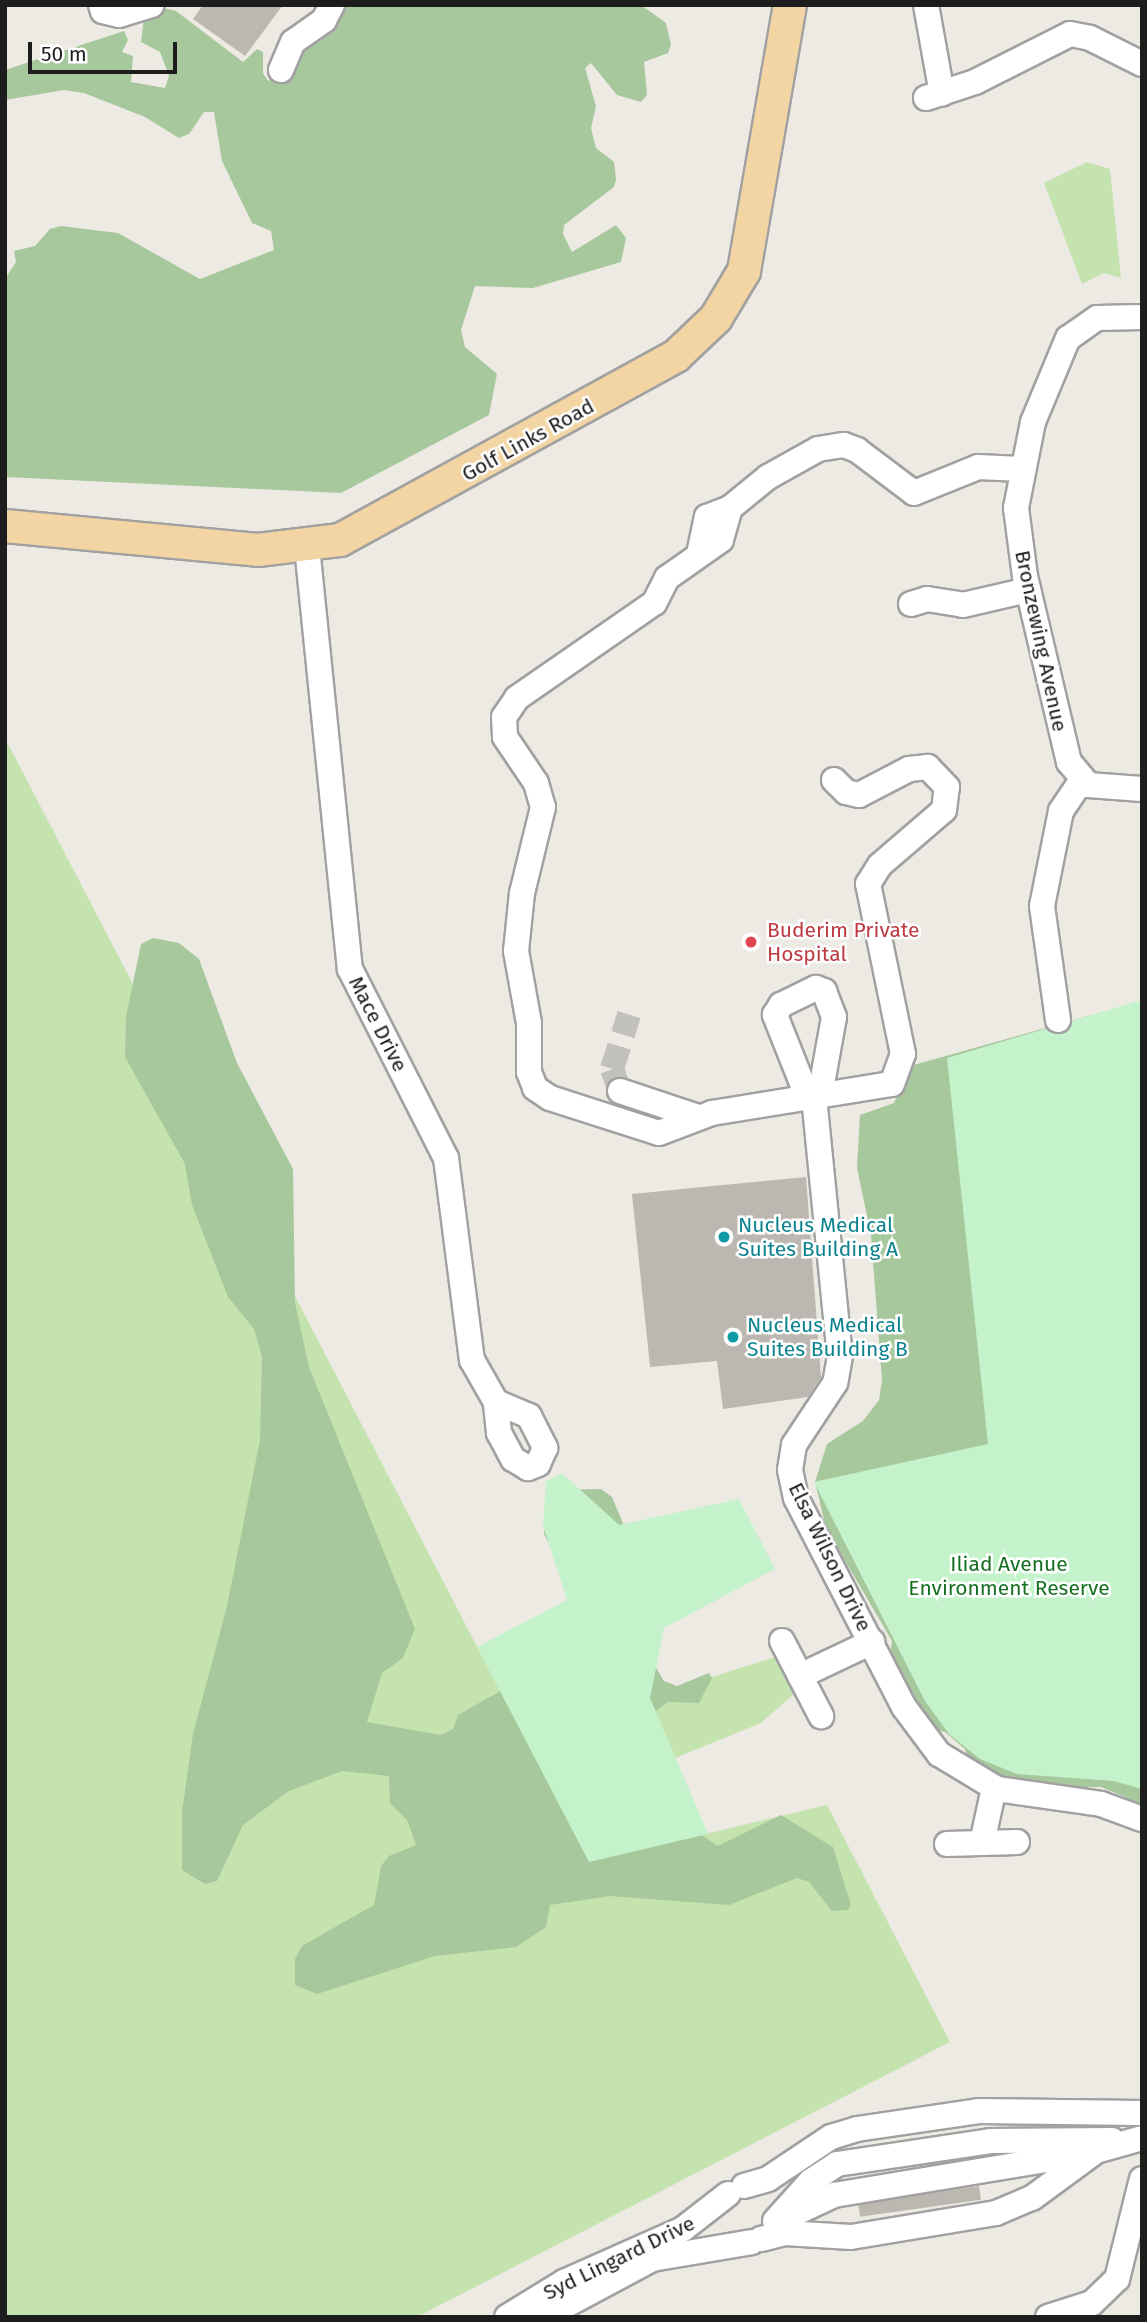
<!DOCTYPE html>
<html>
<head>
<meta charset="utf-8">
<style>
  body { margin:0 }
  #map { position:relative; width:1147px; height:2322px; overflow:hidden; background:#edeae4; font-family:"Fira Sans",sans-serif }
  div>[style] { position:absolute }
  [style*='--x'] { left:calc(var(--x)*1px); top:calc(var(--y)*1px); width:calc(var(--w)*1px); rotate:calc(var(--a)*1deg) }
  .grass>* { inset:0; background:#c5e3ae }
  .forest>* { inset:0; background:#a7c89c }
  .park>* { inset:0; background:#c4f3cb }
  .building>* { inset:0; background:#bdb7b1; transform-origin:0 0 }
  .minor-tunnel>* { height:24px; margin-top:-12px; transform-origin:0; background:repeating-linear-gradient(90deg,#c3c1bc 0 24px,transparent 0 36px) }
  .roads { filter:drop-shadow(2px 0 #a1a1a1) drop-shadow(-2px 0 #a1a1a1) drop-shadow(0 2px #a1a1a1) drop-shadow(0 -2px #a1a1a1) }
  .minor>* { height:24px; margin:-12px; padding:0 12px; transform-origin:12px; border-radius:12px; background:#fff }
  .major>* { height:32px; margin:-16px; padding:0 16px; transform-origin:16px; border-radius:16px; background:#f2d5a3 }
  .dots>* { width:19px; height:19px; translate:-50% -50%; box-sizing:border-box; border:4px solid #fff; border-radius:50% }
  span { translate:-50% -50%; white-space:nowrap; text-align:center; line-height:1.15; -webkit-text-stroke:5px #fff; paint-order:stroke }
  .street-label { font-size:21px; color:#1d1d1d }
  .health-label { font-size:21px; color:#be3a42 }
  .left { translate:0 -50%; text-align:left }
  .culture-label { font-size:21px; color:#0d838f }
  .park-label { font-size:21px; color:#167022 }
  .frame { position:absolute; inset:0; border:7px solid #1d1d1d; pointer-events:none }
  .scale { position:absolute; left:28px; top:42px; width:149px; height:32px; box-sizing:border-box; border:4px solid #1d1d1d; border-top:0; padding-left:9px; font-size:21px; line-height:24px; white-space:nowrap; color:#1d1d1d; -webkit-text-stroke:5px #fff; paint-order:stroke }
</style>
</head>
<body>
<div id="map">
  <div class="grass">
    <i style="clip-path:polygon(1087px 162px,1110px 169px,1121px 278px,1104px 273px,1082px 284px,1044px 183px)"></i>
    <i style="clip-path:polygon(5px 738px,589px 1862px,827px 1805px,950px 2042px,417px 2317px,5px 2317px)"></i>
    <i style="clip-path:polygon(775px 1657px,794px 1694px,761px 1723px,675px 1758px,649px 1697px)"></i>
  </div>
  <div class="forest">
    <i style="clip-path:polygon(344px 5px,641px 5px,666px 23px,671px 45px,668px 53px,644px 62px,647px 95px,641px 102px,617px 95px,591px 63px,585px 68px,596px 106px,591px 128px,596px 148px,614px 162px,616px 179px,614px 187px,564px 225px,563px 234px,572px 252px,616px 225px,626px 238px,621px 262px,533px 288px,475px 286px,461px 330px,465px 347px,497px 374px,489px 415px,341px 493px,5px 477px,5px 279px,16px 262px,14px 251px,35px 246px,50px 229px,61px 226px,118px 233px,200px 279px,274px 250px,271px 231px,252px 223px,222px 161px,214px 112px,204px 112px,189px 134px,179px 138px,145px 117px,84px 93px,64px 90px,5px 100px,5px 70px,124px 31px,128px 40px,122px 52px,133px 56px,131px 82px,165px 88px,169px 76px,160px 52px,141px 42px,144px 17px,159px 7px,176px 11px,243px 62px,257px 49px,263px 52px,263px 73px,268px 81px,280px 77px,302px 39px)"></i>
    <i style="clip-path:polygon(153px 938px,179px 943px,199px 959px,237px 1063px,293px 1169px,295px 1303px,309px 1367px,415px 1629px,403px 1658px,382px 1673px,367px 1722px,441px 1735px,453px 1729px,458px 1715px,515px 1683px,583px 1608px,544px 1534px,547px 1496px,551px 1490px,601px 1489px,612px 1497px,633px 1547px,652px 1661px,664px 1681px,677px 1686px,709px 1673px,712px 1678px,699px 1703px,668px 1702px,642px 1722px,686px 1825px,718px 1846px,781px 1815px,833px 1847px,851px 1905px,848px 1910px,832px 1911px,809px 1882px,797px 1878px,729px 1905px,610px 1896px,550px 1905px,546px 1927px,516px 1947px,435px 1956px,317px 1994px,295px 1985px,295px 1959px,302px 1946px,374px 1905px,381px 1866px,389px 1856px,416px 1845px,407px 1820px,390px 1803px,389px 1776px,342px 1771px,289px 1791px,243px 1825px,217px 1881px,205px 1884px,182px 1870px,182px 1812px,193px 1734px,227px 1606px,260px 1440px,262px 1357px,254px 1329px,228px 1297px,192px 1205px,185px 1164px,125px 1057px,126px 1017px,141px 944px)"></i>
    <i style="clip-path:polygon(1142px 1001px,1142px 1804px,1101px 1787px,1029px 1788px,969px 1766px,965px 1749px,945px 1732px,934px 1730px,890px 1657px,892px 1641px,826px 1528px,815px 1482px,827px 1444px,863px 1421px,879px 1400px,882px 1380px,871px 1235px,857px 1168px,860px 1115px,894px 1103px,910px 1066px)"></i>
  </div>
  <div class="park">
    <i style="clip-path:polygon(1142px 1000px,1142px 1789px,1114px 1781px,1017px 1774px,980px 1759px,949px 1734px,925px 1701px,814px 1482px,988px 1444px,947px 1058px)"></i>
    <i style="clip-path:polygon(562px 1473px,619px 1525px,739px 1499px,775px 1569px,664px 1628px,650px 1698px,708px 1834px,589px 1862px,477px 1647px,567px 1600px,543px 1526px,546px 1481px)"></i>
  </div>
  <div class="building">
    <i style="clip-path:polygon(203px 5px,283px 5px,245px 56px,193px 19px)"></i>
    <i style="clip-path:polygon(806px 1177px,821px 1377px,808px 1397px,723px 1409px,717px 1361px,650px 1367px,632px 1194px)"></i>
    <i style="left:979px;top:2186px;width:14px;height:122px;rotate:82deg"></i>
  </div>
  <div class="minor-tunnel">
    <i style="--x:620;--y:1091;--w:23;--a:-110"></i>
    <i style="--x:612;--y:1069;--w:57;--a:-72.5"></i>
  </div>
  <div class="roads">
    <div class="minor">
      <i style="--x:101;--y:5;--w:6;--a:72"></i>
      <i style="--x:103;--y:11;--w:16;--a:14"></i>
      <i style="--x:119;--y:15;--w:34;--a:-17"></i>
      <i style="--x:926;--y:5;--w:90;--a:79.8"></i>
      <i style="--x:281;--y:70;--w:30;--a:-67"></i>
      <i style="--x:293;--y:42;--w:38;--a:-35"></i>
      <i style="--x:324;--y:20;--w:17;--a:-62"></i>
      <i style="--x:926;--y:98;--w:52;--a:-18.1"></i>
      <i style="--x:975;--y:82;--w:106;--a:-26.8"></i>
      <i style="--x:1070;--y:34;--w:20;--a:11"></i>
      <i style="--x:1090;--y:38;--w:58;--a:26.6"></i>
      <i style="--x:1142;--y:317;--w:45;--a:178.7"></i>
      <i style="--x:1097;--y:318;--w:35;--a:145"></i>
      <i style="--x:1068;--y:338;--w:91;--a:112.6"></i>
      <i style="--x:1033;--y:422;--w:88;--a:101.2"></i>
      <i style="--x:1016;--y:508;--w:69;--a:82.5"></i>
      <i style="--x:1025;--y:576;--w:191;--a:76.7"></i>
      <i style="--x:1069;--y:762;--w:30;--a:50"></i>
      <i style="--x:1088;--y:785;--w:54;--a:4.2"></i>
      <i style="--x:730;--y:508;--w:33;--a:106"></i>
      <i style="--x:721;--y:540;--w:66;--a:144.9"></i>
      <i style="--x:667;--y:578;--w:28;--a:117"></i>
      <i style="--x:654;--y:603;--w:167;--a:145.3"></i>
      <i style="--x:517;--y:698;--w:23;--a:124"></i>
      <i style="--x:504;--y:717;--w:20;--a:87"></i>
      <i style="--x:505;--y:737;--w:55;--a:56"></i>
      <i style="--x:536;--y:783;--w:25;--a:74"></i>
      <i style="--x:543;--y:807;--w:89;--a:103.7"></i>
      <i style="--x:522;--y:893;--w:58;--a:95.9"></i>
      <i style="--x:516;--y:951;--w:73;--a:79.8"></i>
      <i style="--x:529;--y:1023;--w:49;--a:90"></i>
      <i style="--x:529;--y:1072;--w:17;--a:69"></i>
      <i style="--x:535;--y:1088;--w:18;--a:34"></i>
      <i style="--x:550;--y:1098;--w:114;--a:17.8"></i>
      <i style="--x:659;--y:1133;--w:57;--a:-20.7"></i>
      <i style="--x:712;--y:1113;--w:182;--a:-9.2"></i>
      <i style="--x:892;--y:1084;--w:32;--a:-70"></i>
      <i style="--x:903;--y:1054;--w:174;--a:-101.6"></i>
      <i style="--x:868;--y:884;--w:22;--a:-58"></i>
      <i style="--x:880;--y:865;--w:84;--a:-40.7"></i>
      <i style="--x:944;--y:810;--w:23;--a:-83"></i>
      <i style="--x:947;--y:787;--w:28;--a:-134"></i>
      <i style="--x:928;--y:767;--w:19;--a:174"></i>
      <i style="--x:909;--y:769;--w:56;--a:152.5"></i>
      <i style="--x:859;--y:795;--w:13;--a:-167"></i>
      <i style="--x:846;--y:792;--w:17;--a:-135"></i>
      <i style="--x:307;--y:547;--w:424;--a:84.2"></i>
      <i style="--x:350;--y:969;--w:212;--a:63.1"></i>
      <i style="--x:446;--y:1158;--w:204;--a:82.7"></i>
      <i style="--x:472;--y:1360;--w:48;--a:60.3"></i>
      <i style="--x:699;--y:554;--w:38;--a:-78"></i>
      <i style="--x:707;--y:517;--w:25;--a:-21"></i>
      <i style="--x:730;--y:508;--w:49;--a:-39.2"></i>
      <i style="--x:768;--y:477;--w:57;--a:-29.2"></i>
      <i style="--x:818;--y:449;--w:26;--a:-9"></i>
      <i style="--x:844;--y:445;--w:14;--a:21"></i>
      <i style="--x:857;--y:450;--w:71;--a:37"></i>
      <i style="--x:914;--y:493;--w:69;--a:-22.1"></i>
      <i style="--x:978;--y:467;--w:43;--a:2.7"></i>
      <i style="--x:911;--y:604;--w:17;--a:-17"></i>
      <i style="--x:927;--y:599;--w:36;--a:9"></i>
      <i style="--x:963;--y:605;--w:67;--a:-13"></i>
      <i style="--x:1058;--y:1020;--w:115;--a:-98"></i>
      <i style="--x:1042;--y:906;--w:97;--a:-78.7"></i>
      <i style="--x:1061;--y:811;--w:37;--a:-56"></i>
      <i style="--x:620;--y:1091;--w:82;--a:18.4"></i>
      <i style="--x:814;--y:1097;--w:13;--a:-138"></i>
      <i style="--x:804;--y:1088;--w:79;--a:-111.7"></i>
      <i style="--x:775;--y:1015;--w:12;--a:-59"></i>
      <i style="--x:781;--y:1005;--w:39;--a:-26"></i>
      <i style="--x:816;--y:988;--w:9;--a:21"></i>
      <i style="--x:824;--y:991;--w:28;--a:69"></i>
      <i style="--x:834;--y:1017;--w:68;--a:100.2"></i>
      <i style="--x:822;--y:1084;--w:15;--a:122"></i>
      <i style="--x:814;--y:1097;--w:260;--a:84.3"></i>
      <i style="--x:840;--y:1356;--w:27;--a:100"></i>
      <i style="--x:835;--y:1383;--w:74;--a:123.5"></i>
      <i style="--x:794;--y:1445;--w:25;--a:99"></i>
      <i style="--x:790;--y:1470;--w:29;--a:78"></i>
      <i style="--x:796;--y:1498;--w:235;--a:62.7"></i>
      <i style="--x:904;--y:1707;--w:59;--a:53.3"></i>
      <i style="--x:939;--y:1754;--w:68;--a:31.1"></i>
      <i style="--x:997;--y:1789;--w:105;--a:8.2"></i>
      <i style="--x:1101;--y:1804;--w:44;--a:20.1"></i>
      <i style="--x:496;--y:1402;--w:36;--a:23"></i>
      <i style="--x:529;--y:1416;--w:36;--a:63"></i>
      <i style="--x:545;--y:1448;--w:17;--a:114"></i>
      <i style="--x:538;--y:1464;--w:11;--a:158"></i>
      <i style="--x:528;--y:1468;--w:17;--a:-149"></i>
      <i style="--x:513;--y:1459;--w:30;--a:-118"></i>
      <i style="--x:499;--y:1433;--w:31;--a:-96"></i>
      <i style="--x:782;--y:1641;--w:85;--a:62.5"></i>
      <i style="--x:800;--y:1676;--w:80;--a:-25.3"></i>
      <i style="--x:982;--y:1843;--w:56;--a:-77.7"></i>
      <i style="--x:947;--y:1844;--w:70;--a:-1.6"></i>
      <i style="--x:744;--y:2186;--w:25;--a:-16"></i>
      <i style="--x:768;--y:2179;--w:76;--a:-33.7"></i>
      <i style="--x:831;--y:2137;--w:27;--a:-17"></i>
      <i style="--x:857;--y:2129;--w:123;--a:-8.4"></i>
      <i style="--x:979;--y:2111;--w:163;--a:0.7"></i>
      <i style="--x:789;--y:2216;--w:50;--a:-25"></i>
      <i style="--x:834;--y:2195;--w:252;--a:-9.4"></i>
      <i style="--x:775;--y:2221;--w:54;--a:-48"></i>
      <i style="--x:811;--y:2181;--w:31;--a:-33"></i>
      <i style="--x:837;--y:2164;--w:155;--a:-8.5"></i>
      <i style="--x:990;--y:2141;--w:122;--a:-0.5"></i>
      <i style="--x:761;--y:2239;--w:25;--a:-14"></i>
      <i style="--x:785;--y:2233;--w:66;--a:3.5"></i>
      <i style="--x:851;--y:2237;--w:147;--a:-9.4"></i>
      <i style="--x:996;--y:2213;--w:39;--a:-23"></i>
      <i style="--x:1032;--y:2198;--w:79;--a:-36.3"></i>
      <i style="--x:1096;--y:2151;--w:48;--a:-15.8"></i>
      <i style="--x:507;--y:2317;--w:67;--a:-31.6"></i>
      <i style="--x:564;--y:2282;--w:130;--a:-24"></i>
      <i style="--x:683;--y:2229;--w:57;--a:-37.9"></i>
      <i style="--x:544;--y:2317;--w:123;--a:-28.2"></i>
      <i style="--x:652;--y:2259;--w:101;--a:-9.6"></i>
      <i style="--x:1048;--y:2317;--w:46;--a:-17.7"></i>
      <i style="--x:1092;--y:2303;--w:35;--a:-44"></i>
      <i style="--x:1117;--y:2279;--w:103;--a:-76"></i>
    </div>
    <div class="major">
      <i style="--x:5;--y:526;--w:254;--a:5.4"></i>
      <i style="--x:258;--y:550;--w:83;--a:-7"></i>
      <i style="--x:340;--y:540;--w:383;--a:-28.7"></i>
      <i style="--x:676;--y:356;--w:55;--a:-43.5"></i>
      <i style="--x:716;--y:318;--w:55;--a:-59.2"></i>
      <i style="--x:744;--y:271;--w:270;--a:-80.2"></i>
    </div>
  </div>
  <div class="dots">
    <i style="left:751px;top:942px;background:#e0444e"></i>
    <i style="left:724px;top:1237px;background:#0f9aa8"></i>
    <i style="left:733px;top:1337px;background:#0f9aa8"></i>
  </div>
  <div class="street-label">
    <span style="left:528px;top:440px;rotate:-29deg">Golf Links Road</span>
    <span style="left:1041px;top:641px;rotate:78deg">Bronzewing Avenue</span>
    <span style="left:378px;top:1024px;rotate:63deg">Mace Drive</span>
    <span style="left:830px;top:1557px;rotate:64deg">Elsa Wilson Drive</span>
    <span style="left:619px;top:2258px;rotate:-26deg">Syd Lingard Drive</span>
  </div>
  <div class="health-label">
    <span class="left" style="left:767px;top:942px">Buderim Private<br>Hospital</span>
  </div>
  <div class="culture-label">
    <span class="left" style="left:738px;top:1237px">Nucleus Medical<br>Suites Building A</span>
    <span class="left" style="left:747px;top:1337px">Nucleus Medical<br>Suites Building B</span>
  </div>
  <div class="park-label">
    <span style="left:1009px;top:1576px">Iliad Avenue<br>Environment Reserve</span>
  </div>
  <div class="frame"></div>
  <div class="scale">50 m</div>
</div>
</body>
</html>
